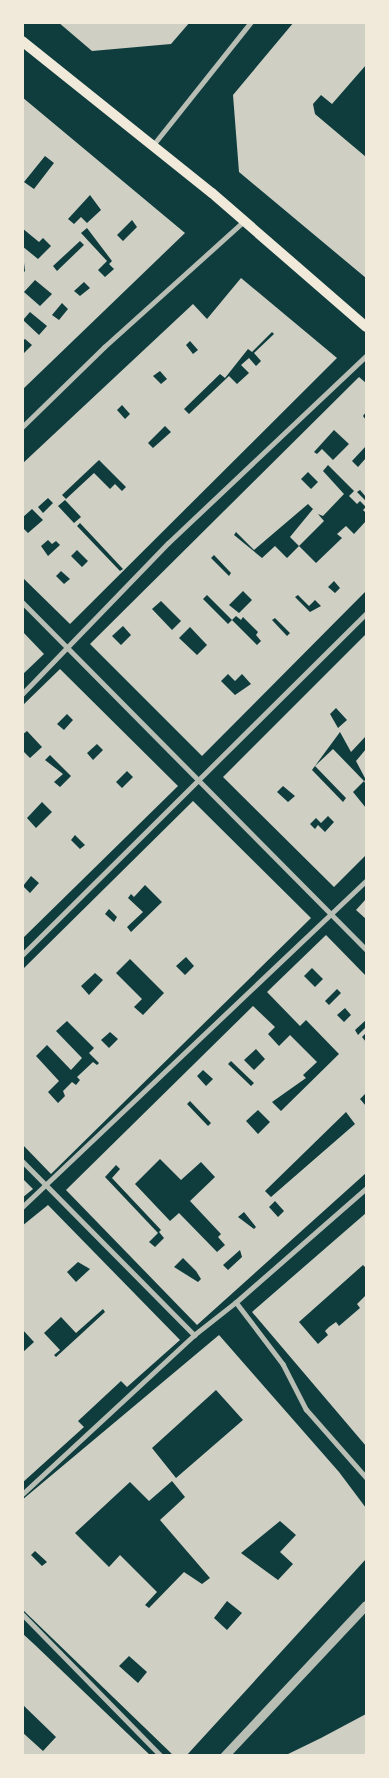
<!DOCTYPE html>
<html>
<head>
<meta charset="utf-8">
<style>
  body { margin:0 }
  #map { position:relative; width:389px; height:1778px; overflow:hidden; background:#0f3d3e; font-family:Signika,sans-serif }
  div>[style] { position:absolute }
  [style*='--x'] { left:calc(var(--x)*1px); top:calc(var(--y)*1px); width:calc(var(--w)*1px); rotate:calc(var(--a)*1deg) }
  .building>* { inset:0; background:#cfcfc3 }
  .pedestrian>* { height:4.5px; margin:-2.25px; padding:0 2.25px; transform-origin:2.25px; border-radius:2.25px; background:#b8beb3 }
  .minor>* { height:5px; margin:-2.5px; padding:0 2.5px; transform-origin:2.5px; border-radius:2.5px; background:#b8beb3 }
  .tertiary>* { height:9px; margin:-4.5px; padding:0 4.5px; transform-origin:4.5px; border-radius:4.5px; background:#b8beb3 }
  .secondary>* { height:10px; margin:-5px; padding:0 5px; transform-origin:5px; border-radius:5px; background:#f1e9da }
  span { translate:-50% -50%; white-space:nowrap; text-align:center; line-height:1.15; -webkit-text-stroke:4.5px #f1e9da; paint-order:stroke }
  .frame { position:absolute; inset:0; border:24px solid #f1e9da; pointer-events:none }
</style>
</head>
<body>
<div id="map">
  <div class="building">
    <i style="clip-path:polygon(58px 22px,190px 22px,171px 44px,92px 51px)"></i>
    <i style="clip-path:polygon(294px 22px,366px 22px,366px 65px,332px 104px,321px 95px,313px 104px,315px 114px,366px 157px,366px 278px,239px 172px,233px 95px)"></i>
    <i style="clip-path:polygon(evenodd,22px 97px,185px 233px,22px 390px,22px 355px,32px 345px,25px 339px,22px 341px,22px 274px,25px 271px,22px 246px,38px 259px,51px 246px,43px 238px,39px 242px,22px 228px,22px 97px,45px 156px,54px 163px,34px 189px,24px 182px,45px 156px,22px 97px,90px 195px,101px 210px,87px 223px,81px 217px,74px 224px,68px 219px,90px 195px,22px 97px,132px 220px,137px 227px,123px 241px,117px 235px,132px 220px,22px 97px,87px 228px,112px 261px,109px 264px,114px 269px,105px 277px,98px 270px,107px 261px,81px 233px,87px 228px,22px 97px,80px 241px,84px 245px,57px 271px,53px 266px,80px 241px,22px 97px,35px 280px,52px 294px,40px 306px,24px 292px,35px 280px,22px 97px,84px 282px,90px 288px,80px 296px,74px 291px,84px 282px,22px 97px,62px 303px,68px 309px,59px 320px,52px 315px,62px 303px,22px 97px,30px 312px,47px 326px,39px 335px,23px 320px,30px 312px)"></i>
    <i style="clip-path:polygon(evenodd,241px 278px,337px 358px,70px 624px,22px 577px,22px 527px,28px 533px,43px 520px,32px 509px,22px 518px,22px 464px,193px 304px,207px 319px,241px 278px,272px 332px,274px 334px,254px 353px,261px 361px,256px 366px,249px 358px,241px 365px,249px 373px,237px 384px,229px 376px,189px 414px,184px 409px,220px 374px,225px 378px,248px 349px,252px 352px,272px 332px,241px 278px,190px 341px,198px 350px,193px 354px,186px 345px,190px 341px,241px 278px,160px 371px,167px 379px,161px 384px,153px 376px,160px 371px,241px 278px,122px 405px,130px 414px,125px 419px,117px 410px,122px 405px,241px 278px,165px 426px,171px 432px,153px 448px,148px 443px,165px 426px,241px 278px,99px 460px,126px 487px,122px 491px,115px 484px,110px 489px,94px 473px,66px 499px,62px 495px,99px 460px,241px 278px,48px 498px,53px 503px,43px 513px,38px 507px,48px 498px,241px 278px,65px 500px,81px 517px,74px 523px,58px 506px,65px 500px,241px 278px,80px 523px,123px 569px,120px 571px,77px 526px,80px 523px,241px 278px,48px 540px,52px 544px,56px 541px,60px 545px,48px 556px,41px 546px,48px 540px,241px 278px,77px 550px,88px 561px,82px 567px,71px 556px,77px 550px,241px 278px,61px 571px,70px 579px,64px 584px,56px 576px,61px 571px)"></i>
    <i style="clip-path:polygon(evenodd,359px 377px,366px 383px,366px 412px,363px 416px,366px 420px,366px 446px,352px 461px,358px 467px,366px 458px,366px 497px,360px 490px,357px 492px,366px 501px,366px 513px,363px 510px,366px 507px,360px 501px,357px 504px,349px 496px,354px 491px,328px 465px,323px 471px,344px 494px,323px 516px,318px 514px,324px 521px,299px 546px,290px 537px,313px 509px,308px 504px,254px 550px,236px 532px,234px 535px,262px 558px,275px 546px,287px 558px,299px 546px,316px 563px,342px 538px,337px 534px,346px 526px,354px 534px,366px 521px,366px 591px,202px 756px,90px 644px,359px 377px,334px 430px,349px 444px,333px 460px,322px 449px,317px 454px,314px 452px,334px 430px,359px 377px,308px 472px,318px 482px,311px 489px,301px 479px,308px 472px,359px 377px,214px 555px,231px 573px,229px 576px,211px 558px,214px 555px,359px 377px,334px 581px,340px 588px,335px 593px,328px 587px,334px 581px,359px 377px,243px 591px,252px 600px,239px 613px,229px 605px,243px 591px,359px 377px,207px 595px,232px 620px,228px 624px,203px 599px,207px 595px,359px 377px,298px 595px,309px 606px,315px 600px,321px 606px,310px 612px,295px 597px,298px 595px,359px 377px,161px 601px,181px 621px,172px 630px,152px 609px,161px 601px,359px 377px,236px 616px,241px 620px,243px 617px,258px 632px,256px 635px,261px 641px,257px 645px,232px 620px,236px 616px,359px 377px,275px 618px,290px 633px,287px 636px,272px 620px,275px 618px,359px 377px,123px 626px,131px 635px,121px 645px,112px 636px,123px 626px,359px 377px,190px 627px,207px 645px,197px 655px,179px 638px,190px 627px,359px 377px,228px 674px,235px 681px,242px 674px,251px 684px,235px 695px,221px 681px,228px 674px)"></i>
    <i style="clip-path:polygon(22px 631px,44px 654px,22px 675px)"></i>
    <i style="clip-path:polygon(evenodd,366px 634px,366px 736px,351px 752px,340px 732px,312px 770px,343px 802px,346px 798px,315px 766px,333px 749px,364px 781px,366px 780px,356px 761px,366px 749px,366px 785px,364px 781px,353px 792px,366px 808px,366px 855px,334px 887px,223px 777px,366px 634px,336px 708px,347px 720px,338px 728px,330px 714px,336px 708px,366px 634px,283px 786px,295px 796px,288px 802px,277px 792px,283px 786px,366px 634px,328px 816px,334px 822px,325px 832px,318px 825px,315px 829px,310px 824px,316px 818px,321px 823px,328px 816px)"></i>
    <i style="clip-path:polygon(evenodd,60px 669px,178px 786px,22px 939px,22px 750px,30px 758px,42px 747px,27px 731px,22px 735px,22px 706px,60px 669px,67px 714px,73px 720px,64px 730px,57px 724px,67px 714px,60px 669px,97px 744px,103px 750px,93px 760px,87px 753px,97px 744px,60px 669px,50px 755px,71px 776px,60px 787px,54px 782px,63px 774px,45px 760px,50px 755px,60px 669px,127px 771px,133px 777px,122px 788px,116px 782px,127px 771px,60px 669px,42px 802px,52px 812px,36px 828px,27px 818px,42px 802px,60px 669px,75px 835px,85px 845px,80px 849px,71px 840px,75px 835px,60px 669px,31px 876px,39px 883px,30px 893px,23px 886px,31px 876px)"></i>
    <i style="clip-path:polygon(evenodd,193px 801px,311px 918px,51px 1174px,22px 1144px,22px 970px,193px 801px,145px 885px,162px 902px,131px 932px,127px 927px,143px 912px,128px 898px,131px 894px,134px 897px,145px 885px,193px 801px,109px 909px,117px 917px,114px 922px,105px 914px,109px 909px,193px 801px,186px 957px,194px 966px,185px 975px,176px 966px,186px 957px,193px 801px,130px 959px,164px 993px,143px 1015px,134px 1007px,142px 999px,116px 973px,130px 959px,193px 801px,95px 973px,103px 980px,89px 995px,81px 986px,95px 973px,193px 801px,67px 1021px,94px 1048px,89px 1053px,99px 1063px,97px 1065px,93px 1062px,77px 1077px,80px 1080px,76px 1085px,72px 1082px,63px 1091px,65px 1096px,58px 1103px,48px 1092px,59px 1081px,36px 1056px,47px 1045px,71px 1070px,82px 1058px,56px 1031px,67px 1021px,193px 801px,110px 1032px,118px 1039px,109px 1048px,101px 1040px,110px 1032px)"></i>
    <i style="clip-path:polygon(366px 899px,366px 919px,356px 910px)"></i>
    <i style="clip-path:polygon(evenodd,326px 935px,366px 976px,366px 1020px,355px 1030px,358px 1035px,366px 1027px,366px 1033px,362px 1037px,366px 1042px,366px 1096px,365px 1094px,360px 1099px,366px 1106px,366px 1173px,197px 1325px,66px 1190px,253px 1006px,275px 1027px,268px 1034px,279px 1046px,290px 1035px,317px 1062px,303px 1075px,306px 1078px,272px 1102px,281px 1111px,339px 1054px,306px 1020px,300px 1026px,267px 992px,326px 935px,312px 968px,323px 979px,315px 987px,304px 976px,312px 968px,326px 935px,337px 989px,341px 993px,329px 1005px,325px 1001px,337px 989px,326px 935px,345px 1008px,351px 1015px,344px 1022px,337px 1015px,345px 1008px,326px 935px,256px 1049px,265px 1059px,254px 1070px,244px 1060px,256px 1049px,326px 935px,231px 1061px,254px 1083px,251px 1086px,228px 1064px,231px 1061px,326px 935px,203px 1070px,213px 1079px,206px 1086px,197px 1076px,203px 1070px,326px 935px,190px 1101px,211px 1123px,208px 1126px,187px 1104px,190px 1101px,326px 935px,258px 1110px,270px 1122px,258px 1134px,246px 1121px,258px 1110px,326px 935px,346px 1112px,355px 1124px,271px 1197px,265px 1191px,346px 1112px,326px 935px,160px 1159px,181px 1180px,201px 1162px,215px 1177px,190px 1201px,221px 1234px,218px 1237px,225px 1245px,217px 1252px,179px 1213px,170px 1221px,135px 1184px,160px 1159px,326px 935px,116px 1165px,120px 1169px,112px 1178px,161px 1230px,159px 1232px,164px 1238px,155px 1247px,149px 1242px,158px 1233px,105px 1177px,116px 1165px,326px 935px,275px 1201px,284px 1211px,278px 1217px,269px 1207px,275px 1201px,326px 935px,244px 1212px,256px 1227px,254px 1229px,238px 1217px,244px 1212px,326px 935px,240px 1250px,242px 1257px,228px 1270px,223px 1265px,240px 1250px,326px 935px,183px 1258px,196px 1271px,201px 1279px,198px 1282px,174px 1267px,183px 1258px)"></i>
    <i style="clip-path:polygon(22px 1178px,33px 1189px,22px 1198px)"></i>
    <i style="clip-path:polygon(evenodd,48px 1205px,180px 1340px,127px 1387px,121px 1381px,78px 1421px,84px 1427px,22px 1483px,22px 1353px,34px 1342px,22px 1329px,22px 1226px,48px 1205px,78px 1262px,90px 1269px,76px 1282px,67px 1272px,78px 1262px,48px 1205px,103px 1309px,105px 1312px,79px 1336px,56px 1357px,54px 1355px,60px 1350px,44px 1333px,61px 1317px,76px 1333px,103px 1309px)"></i>
    <i style="clip-path:polygon(366px 1213px,366px 1268px,363px 1265px,299px 1322px,318px 1344px,328px 1335px,325px 1331px,329px 1327px,336px 1322px,339px 1326px,360px 1308px,357px 1304px,366px 1295px,366px 1446px,252px 1312px)"></i>
    <i style="clip-path:polygon(evenodd,219px 1335px,339px 1472px,366px 1508px,366px 1559px,186px 1756px,174px 1756px,22px 1609px,22px 1500px,219px 1335px,216px 1390px,243px 1420px,176px 1478px,152px 1448px,216px 1390px,219px 1335px,172px 1481px,185px 1497px,160px 1520px,210px 1578px,202px 1584px,184px 1572px,149px 1608px,145px 1605px,157px 1592px,120px 1555px,109px 1567px,75px 1533px,130px 1482px,149px 1501px,172px 1481px,219px 1335px,280px 1521px,296px 1535px,280px 1552px,293px 1564px,278px 1580px,241px 1553px,280px 1521px,219px 1335px,35px 1551px,47px 1562px,42px 1566px,31px 1555px,35px 1551px,219px 1335px,227px 1601px,242px 1613px,227px 1630px,214px 1618px,227px 1601px,219px 1335px,129px 1656px,147px 1672px,138px 1683px,119px 1666px,129px 1656px)"></i>
    <i style="clip-path:polygon(22px 1633px,35px 1645px,151px 1756px,22px 1756px,22px 1732px,43px 1751px,56px 1737px,22px 1704px)"></i>
    <i style="clip-path:polygon(366px 1714px,366px 1756px,284px 1756px,321px 1738px)"></i>
  </div>
  <div class="pedestrian">
    <i style="--x:194;--y:1335;--w:53;--a:-38.2"></i>
    <i style="--x:236;--y:1302;--w:78;--a:52.8"></i>
    <i style="--x:283;--y:1364;--w:51;--a:62.9"></i>
    <i style="--x:306;--y:1409;--w:91;--a:48.6"></i>
  </div>
  <div class="minor">
    <i style="--x:153;--y:145;--w:157;--a:-51.5"></i>
    <i style="--x:22;--y:427;--w:115;--a:-44.3"></i>
    <i style="--x:104;--y:347;--w:188;--a:-42"></i>
    <i style="--x:22;--y:602;--w:489;--a:45.3"></i>
    <i style="--x:22;--y:694;--w:210;--a:-46"></i>
    <i style="--x:168;--y:543;--w:272;--a:-43.4"></i>
    <i style="--x:22;--y:955;--w:485;--a:-44.8"></i>
    <i style="--x:22;--y:1161;--w:245;--a:45.3"></i>
    <i style="--x:194;--y:1335;--w:234;--a:137.2"></i>
    <i style="--x:22;--y:1207;--w:474;--a:-43.5"></i>
    <i style="--x:236;--y:1302;--w:173;--a:-41.2"></i>
    <i style="--x:22;--y:1614;--w:199;--a:45.6"></i>
  </div>
  <div class="tertiary">
    <i style="--x:224;--y:1756;--w:207;--a:-46.8"></i>
  </div>
  <div class="secondary">
    <i style="--x:22;--y:41;--w:243;--a:38.7"></i>
    <i style="--x:212;--y:193;--w:204;--a:41"></i>
  </div>
  <div class="frame"></div>
</div>
</body>
</html>
